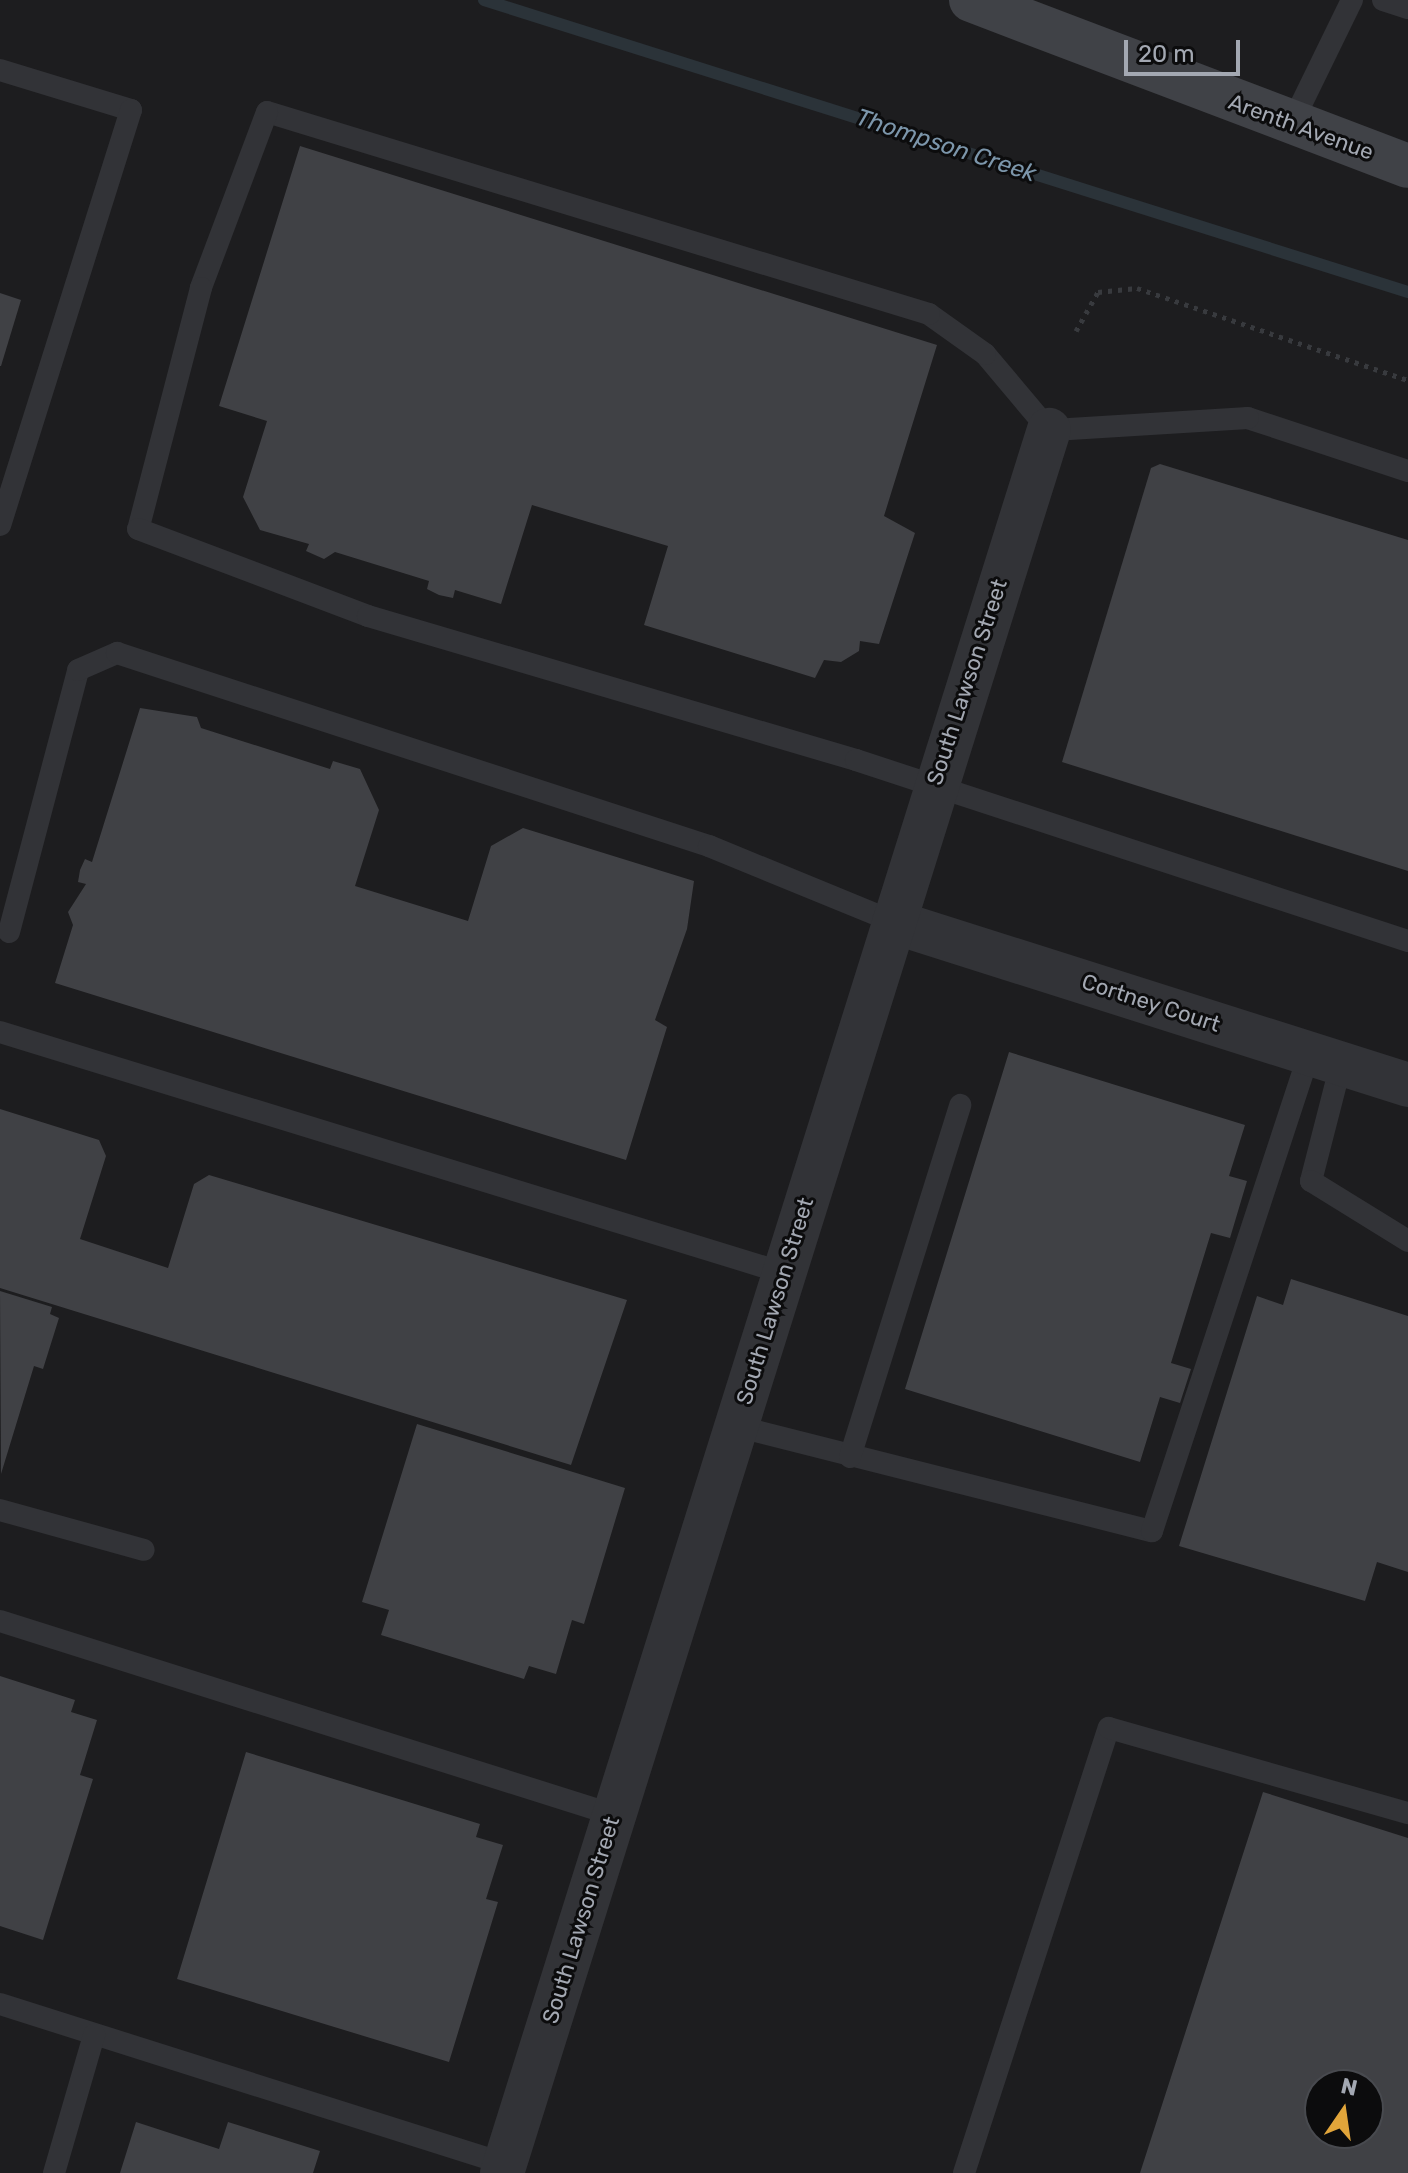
<!DOCTYPE html>
<html>
<head>
<meta charset="utf-8">
<style>
  body { margin:0 }
  #map { position:relative; width:1408px; height:2173px; overflow:hidden; background:#111112; font-family:Rubik,sans-serif }
  div>[style] { position:absolute }
  [style*='--x'] { left:calc(var(--x)*1px); top:calc(var(--y)*1px); width:calc(var(--w)*1px); rotate:calc(var(--a)*1deg) }
  .built>* { inset:0; background:#1d1d1f }
  .stream>* { height:12px; margin:-6px; padding:0 6px; transform-origin:6px; border-radius:6px; background:#2b3339 }
  .building>* { inset:0; background:#404145 }
  .path>* { height:5px; margin-top:-2.5px; transform-origin:0; background:repeating-linear-gradient(90deg,#383a3e 0 4px,transparent 0 10px) }
  .lane>* { height:22px; margin:-11px; padding:0 11px; transform-origin:11px; border-radius:11px; background:#323337 }
  .street>* { height:44px; margin:-22px; padding:0 22px; transform-origin:22px; border-radius:22px; background:#323337 }
  .secondary>* { height:44px; margin:-22px; padding:0 22px; transform-origin:22px; border-radius:22px; background:#404247 }
  span { translate:-50% -50%; white-space:nowrap; text-align:center; line-height:1.15; -webkit-text-stroke:6px #0c0c0d; paint-order:stroke }
  .street-label { font-size:22px; color:#a3a8b2 }
  .water-label { font-size:24px; color:#7c96ab; font-style:italic }
  .north { position:absolute; left:1304px; top:2069px; width:80px; height:80px; box-sizing:border-box; background:#0c0c0d; border:2px solid #484a4f; border-radius:50%; rotate:13deg; font-size:22px; font-weight:700; line-height:32px; text-align:center; color:#a3a8b2 }
  .north::after { content:''; display:block; margin:auto; width:28px; height:36px; background:#e1a53a; clip-path:polygon(50% 0,100% 100%,50% 72%,0 100%) }
  .scale { position:absolute; left:1124px; top:40px; width:116px; height:36px; box-sizing:border-box; border:4px solid #a3a8b2; border-top:0; padding-left:10px; font-size:24px; line-height:28px; white-space:nowrap; color:#a3a8b2; -webkit-text-stroke:6px #0c0c0d; paint-order:stroke }
</style>
</head>
<body>
<div id="map">
  <div class="built">
    <i style="clip-path:polygon(evenodd,0 0,1408px 0,1408px 2173px,0 2173px,0 0,1320px 2085px,1368px 2085px,1368px 2133px,1320px 2133px,1320px 2085px)"></i>
  </div>
  <div class="stream">
    <i style="--x:484;--y:0;--w:969;--a:17.54"></i>
  </div>
  <div class="building">
    <i style="clip-path:polygon(300px 146px,937px 345px,884px 516px,915px 533px,879px 644px,860px 641px,859px 651px,841px 662px,824px 660px,815px 678px,644px 625px,668px 546px,532px 505px,501px 604px,455px 590px,453px 598px,439px 595px,427px 589px,429px 581px,335px 552px,324px 559px,306px 551px,309px 544px,260px 530px,243px 497px,267px 421px,219px 406px)"></i>
    <i style="clip-path:polygon(0 293px,21px 300px,1px 366px,0 366px)"></i>
    <i style="clip-path:polygon(1160px 464px,1408px 540px,1408px 871px,1062px 762px,1151px 468px)"></i>
    <i style="clip-path:polygon(140px 708px,197px 717px,201px 728px,330px 769px,333px 761px,360px 769px,379px 810px,355px 886px,468px 921px,491px 846px,523px 828px,694px 881px,687px 929px,655px 1020px,667px 1027px,626px 1160px,55px 983px,73px 925px,68px 912px,86px 884px,78px 882px,80px 870px,85px 859px,92px 862px)"></i>
    <i style="clip-path:polygon(1009px 1052px,1245px 1125px,1229px 1176px,1247px 1181px,1230px 1238px,1211px 1233px,1171px 1363px,1191px 1369px,1180px 1403px,1160px 1397px,1140px 1462px,905px 1389px)"></i>
    <i style="clip-path:polygon(0 1109px,99px 1140px,106px 1156px,80px 1239px,168px 1268px,194px 1184px,209px 1175px,627px 1300px,571px 1465px,0 1288px)"></i>
    <i style="clip-path:polygon(1291px 1279px,1408px 1316px,1408px 1572px,1377px 1562px,1365px 1601px,1179px 1546px,1257px 1296px,1283px 1305px)"></i>
    <i style="clip-path:polygon(0 1291px,52px 1307px,50px 1314px,59px 1318px,43px 1369px,34px 1366px,1px 1474px)"></i>
    <i style="clip-path:polygon(417px 1424px,625px 1488px,584px 1624px,572px 1620px,556px 1674px,529px 1666px,524px 1679px,381px 1635px,389px 1610px,362px 1602px)"></i>
    <i style="clip-path:polygon(0 1676px,75px 1700px,71px 1712px,97px 1720px,80px 1775px,93px 1779px,43px 1940px,0 1926px)"></i>
    <i style="clip-path:polygon(246px 1752px,480px 1824px,476px 1837px,503px 1845px,486px 1899px,498px 1902px,449px 2062px,177px 1979px)"></i>
    <i style="clip-path:polygon(evenodd,1263px 1792px,1408px 1838px,1408px 2173px,1140px 2173px,1263px 1792px,1320px 2085px,1368px 2085px,1368px 2133px,1320px 2133px,1320px 2085px)"></i>
    <i style="clip-path:polygon(136px 2122px,219px 2149px,228px 2122px,320px 2151px,313px 2173px,120px 2173px)"></i>
  </div>
  <div class="path">
    <i style="--x:1076;--y:331;--w:45;--a:-60.6"></i>
    <i style="--x:1098;--y:292;--w:39;--a:-6"></i>
    <i style="--x:1137;--y:288;--w:286;--a:18.8"></i>
  </div>
  <div class="lane">
    <i style="--x:1383;--y:0;--w:26;--a:18"></i>
    <i style="--x:0;--y:70;--w:137;--a:17"></i>
    <i style="--x:131;--y:110;--w:435;--a:107.5"></i>
    <i style="--x:1292;--y:123;--w:137;--a:-64"></i>
    <i style="--x:1408;--y:471;--w:169;--a:-161.7"></i>
    <i style="--x:1248;--y:418;--w:199;--a:176.5"></i>
    <i style="--x:1049;--y:430;--w:99;--a:-130.1"></i>
    <i style="--x:985;--y:354;--w:69;--a:-144.5"></i>
    <i style="--x:929;--y:314;--w:692;--a:-163.03"></i>
    <i style="--x:267;--y:112;--w:188;--a:110.6"></i>
    <i style="--x:201;--y:288;--w:249;--a:104.6"></i>
    <i style="--x:138;--y:529;--w:246;--a:20.7"></i>
    <i style="--x:368;--y:616;--w:509;--a:16.44"></i>
    <i style="--x:856;--y:760;--w:581;--a:18.15"></i>
    <i style="--x:9;--y:932;--w:271;--a:-75.2"></i>
    <i style="--x:78;--y:670;--w:43;--a:-23.6"></i>
    <i style="--x:117;--y:653;--w:623;--a:18.06"></i>
    <i style="--x:709;--y:846;--w:200;--a:22.3"></i>
    <i style="--x:0;--y:1032;--w:820;--a:17.09"></i>
    <i style="--x:1341;--y:1064;--w:121;--a:104.4"></i>
    <i style="--x:1311;--y:1181;--w:114;--a:31.7"></i>
    <i style="--x:736;--y:1426;--w:429;--a:14.2"></i>
    <i style="--x:1152;--y:1531;--w:502;--a:-71.78"></i>
    <i style="--x:850;--y:1457;--w:369;--a:-72.6"></i>
    <i style="--x:0;--y:1510;--w:149;--a:15.5"></i>
    <i style="--x:0;--y:1621;--w:644;--a:17.53"></i>
    <i style="--x:0;--y:2004;--w:530;--a:17.58"></i>
    <i style="--x:54;--y:2173;--w:144;--a:-73.8"></i>
    <i style="--x:964;--y:2173;--w:468;--a:-72"></i>
    <i style="--x:1109;--y:1728;--w:311;--a:15.9"></i>
  </div>
  <div class="street">
    <i style="--x:894;--y:922;--w:539;--a:17.59"></i>
    <i style="--x:502;--y:2173;--w:1827;--a:-72.58"></i>
  </div>
  <div class="secondary">
    <i style="--x:971;--y:0;--w:467;--a:20.8"></i>
  </div>
  <div class="street-label">
    <span style="left:1301px;top:127px;rotate:20deg">Arenth Avenue</span>
    <span style="left:967px;top:682px;rotate:-72deg">South Lawson Street</span>
    <span style="left:1151px;top:1003px;rotate:18deg">Cortney Court</span>
    <span style="left:775px;top:1301px;rotate:-73deg">South Lawson Street</span>
    <span style="left:581px;top:1920px;rotate:-73deg">South Lawson Street</span>
  </div>
  <div class="water-label">
    <span style="left:946px;top:146px;rotate:18deg">Thompson Creek</span>
  </div>
  <div class="north">N</div>
  <div class="scale">20 m</div>
</div>
</body>
</html>
